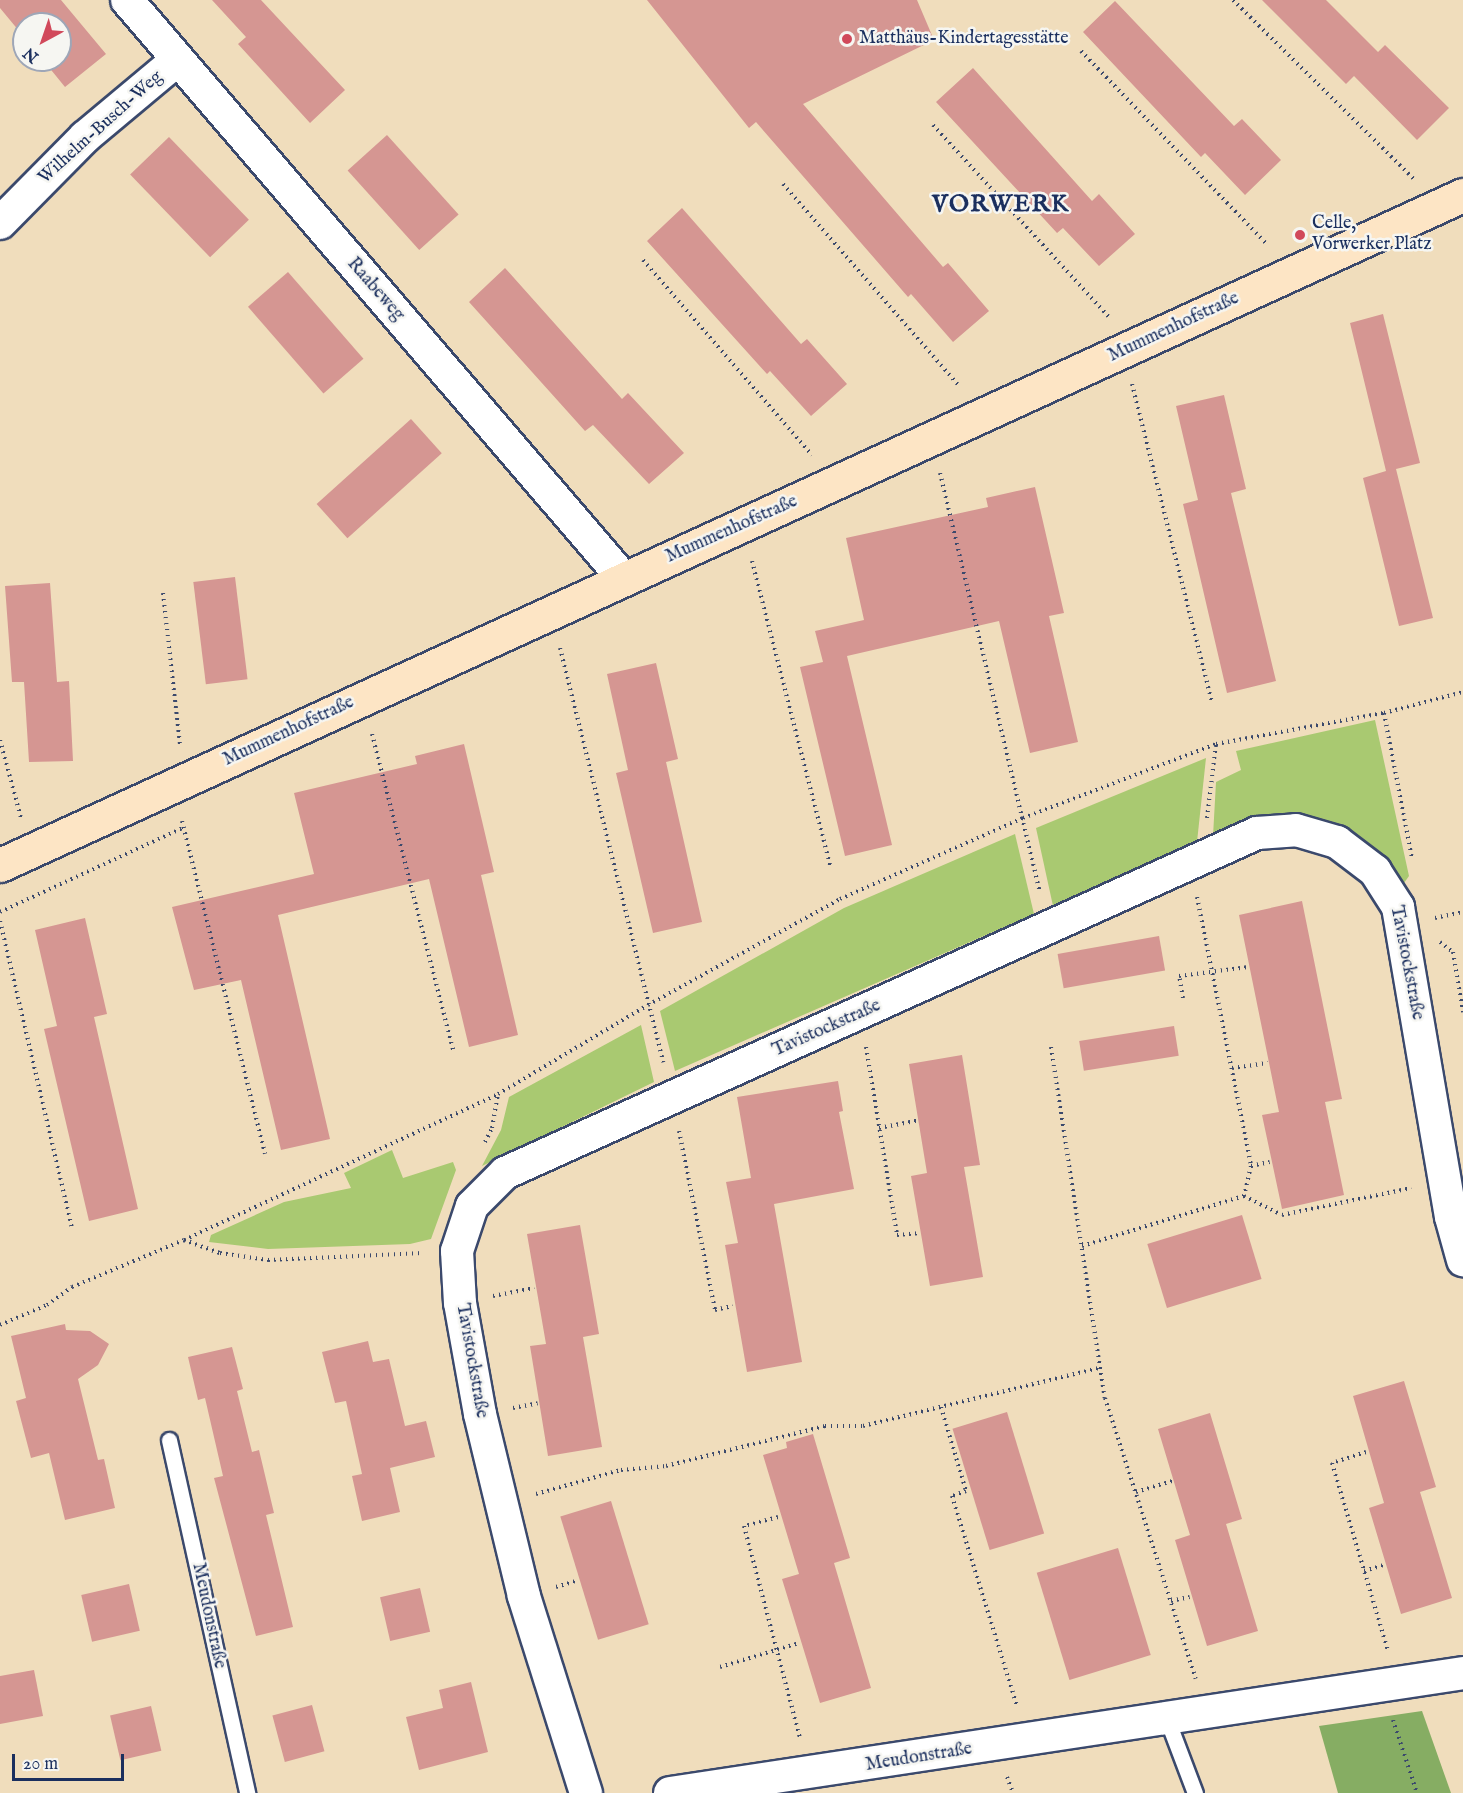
<!DOCTYPE html>
<html>
<head>
<meta charset="utf-8">
<style>
  body { margin:0 }
  #map { position:relative; width:1463px; height:1793px; overflow:hidden; background:#f0ddbc; font-family:"IM FELL English",serif }
  div>[style] { position:absolute }
  [style*='--x'] { left:calc(var(--x)*1px); top:calc(var(--y)*1px); width:calc(var(--w)*1px); rotate:calc(var(--a)*1deg) }
  .green>* { inset:0; background:#a9c971 }
  .forest>* { inset:0; background:#86ad63 }
  .building>* { inset:0; background:#d59692; transform-origin:0 0 }
  .path>* { height:4px; margin-top:-2px; transform-origin:0; background:repeating-linear-gradient(90deg,#3b496c 0 1.5px,transparent 0 6px) }
  .roads { filter:drop-shadow(2px 0 #3b496c) drop-shadow(-2px 0 #3b496c) drop-shadow(0 2px #3b496c) drop-shadow(0 -2px #3b496c) }
  .lane>* { height:15px; margin:-7.5px; padding:0 7.5px; transform-origin:7.5px; border-radius:7.5px; background:#fff }
  .street>* { height:32px; margin:-16px; padding:0 16px; transform-origin:16px; border-radius:16px; background:#fff }
  .secondary>* { height:33px; margin:-16.5px; padding:0 16.5px; transform-origin:16.5px; border-radius:16.5px; background:#fde5c5 }
  .dots>* { width:16px; height:16px; translate:-50% -50%; box-sizing:border-box; border:3px solid #f6f6f2; border-radius:50% }
  span { translate:-50% -50%; white-space:nowrap; text-align:center; line-height:1.15; -webkit-text-stroke:5px #f6f6f2; paint-order:stroke }
  .poi-label { font-size:18px; color:#1b2f5e }
  .left { translate:0 -50%; text-align:left }
  .street-label { font-size:18px; color:#1b2f5e }
  .district-label { font-size:24px; color:#1b2f5e; font-weight:700; letter-spacing:1.5px }
  .north { position:absolute; left:12px; top:12px; width:60px; height:60px; box-sizing:border-box; background:#f6f6f2; border:2px solid #9ea6b7; border-radius:50%; rotate:220deg; font-size:16px; font-weight:700; line-height:24px; text-align:center; color:#1b2f5e }
  .north::after { content:''; display:block; margin:auto; width:21px; height:27px; background:#d1495b; clip-path:polygon(50% 0,100% 100%,50% 72%,0 100%) }
  .scale { position:absolute; left:12px; top:1754px; width:112px; height:27px; box-sizing:border-box; border:3px solid #1b2f5e; border-top:0; padding-left:8px; font-size:18px; line-height:21px; white-space:nowrap; color:#1b2f5e; -webkit-text-stroke:4px #f6f6f2; paint-order:stroke }
</style>
</head>
<body>
<div id="map">
  <div class="green">
    <i style="clip-path:polygon(1375px 720px,1409px 876px,1404px 883px,1388px 861px,1347px 829px,1299px 816px,1213px 836px,1216px 782px,1241px 770px,1236px 751px)"></i>
    <i style="clip-path:polygon(1206px 758px,1197px 842px,1053px 906px,1036px 828px)"></i>
    <i style="clip-path:polygon(1015px 834px,1034px 914px,675px 1071px,660px 1011px,844px 908px)"></i>
    <i style="clip-path:polygon(641px 1025px,654px 1082px,482px 1166px,501px 1130px,509px 1097px)"></i>
    <i style="clip-path:polygon(392px 1150px,403px 1178px,453px 1162px,456px 1170px,431px 1239px,410px 1244px,268px 1249px,209px 1242px,211px 1235px,284px 1202px,351px 1188px,344px 1173px)"></i>
  </div>
  <div class="forest">
    <i style="clip-path:polygon(1422px 1711px,1451px 1793px,1338px 1793px,1319px 1726px)"></i>
  </div>
  <div class="building">
    <i style="clip-path:polygon(0 0,61px 0,106px 54px,65px 87px,43px 60px,60px 60px,60px 24px,24px 24px,24px 37px,0 8px)"></i>
    <i style="clip-path:polygon(212px 0,261px 0,345px 90px,310px 123px,238px 44px,246px 37px)"></i>
    <i style="clip-path:polygon(647px 0,917px 0,934px 40px,803px 104px,943px 267px,948px 263px,989px 311px,953px 342px,911px 294px,908px 297px,756px 122px,749px 128px)"></i>
    <i style="clip-path:polygon(1262px 0,1326px 0,1378px 52px,1385px 45px,1449px 108px,1417px 140px,1354px 76px,1346px 84px)"></i>
    <i style="clip-path:polygon(1115px 1px,1234px 126px,1242px 119px,1281px 160px,1245px 195px,1205px 153px,1201px 157px,1083px 32px)"></i>
    <i style="clip-path:polygon(973px 68px,1092px 201px,1099px 194px,1135px 234px,1099px 266px,1063px 228px,1057px 233px,936px 102px)"></i>
    <i style="left:387px;top:135px;width:107px;height:53px;rotate:48deg"></i>
    <i style="left:169px;top:137px;width:115px;height:54px;rotate:46deg"></i>
    <i style="clip-path:polygon(682px 208px,801px 344px,807px 339px,847px 384px,811px 416px,770px 371px,767px 374px,647px 241px)"></i>
    <i style="clip-path:polygon(505px 268px,622px 399px,628px 393px,684px 453px,649px 484px,593px 425px,585px 431px,469px 302px)"></i>
    <i style="left:288px;top:272px;width:115px;height:53px;rotate:49deg"></i>
    <i style="clip-path:polygon(1383px 314px,1420px 463px,1396px 469px,1433px 618px,1399px 626px,1363px 478px,1386px 471px,1350px 323px)"></i>
    <i style="clip-path:polygon(1224px 395px,1246px 489px,1231px 493px,1276px 681px,1227px 693px,1183px 504px,1198px 500px,1176px 406px)"></i>
    <i style="left:411px;top:419px;width:46px;height:127px;rotate:48deg"></i>
    <i style="clip-path:polygon(1035px 487px,1064px 613px,1049px 616px,1078px 742px,1030px 753px,999px 621px,847px 656px,892px 845px,845px 856px,800px 667px,823px 662px,815px 631px,864px 620px,846px 538px,988px 507px,986px 498px)"></i>
    <i style="left:235px;top:577px;width:103px;height:42px;rotate:83deg"></i>
    <i style="clip-path:polygon(50px 583px,57px 682px,69px 681px,73px 761px,29px 762px,24px 682px,12px 682px,5px 586px)"></i>
    <i style="clip-path:polygon(656px 663px,678px 759px,666px 762px,702px 922px,653px 933px,616px 773px,628px 770px,607px 674px)"></i>
    <i style="clip-path:polygon(464px 744px,494px 872px,481px 875px,518px 1035px,469px 1047px,429px 879px,278px 915px,330px 1139px,281px 1150px,241px 980px,194px 990px,172px 907px,314px 874px,294px 793px,417px 764px,415px 756px)"></i>
    <i style="clip-path:polygon(1302px 901px,1342px 1099px,1325px 1102px,1344px 1195px,1282px 1209px,1262px 1115px,1279px 1112px,1239px 915px)"></i>
    <i style="clip-path:polygon(85px 918px,107px 1014px,94px 1017px,138px 1209px,89px 1221px,44px 1029px,57px 1026px,35px 930px)"></i>
    <i style="left:1159px;top:936px;width:35px;height:103px;rotate:80deg"></i>
    <i style="left:1174px;top:1026px;width:30px;height:96px;rotate:81deg"></i>
    <i style="clip-path:polygon(962px 1055px,980px 1165px,964px 1167px,983px 1277px,930px 1286px,911px 1176px,927px 1173px,909px 1064px)"></i>
    <i style="clip-path:polygon(838px 1081px,843px 1111px,839px 1112px,854px 1189px,774px 1204px,802px 1362px,747px 1372px,725px 1245px,738px 1243px,726px 1182px,751px 1178px,737px 1097px)"></i>
    <i style="left:1242px;top:1215px;width:67px;height:99px;rotate:73deg"></i>
    <i style="clip-path:polygon(580px 1225px,599px 1334px,583px 1337px,602px 1447px,548px 1456px,530px 1346px,546px 1344px,527px 1234px)"></i>
    <i style="clip-path:polygon(65px 1324px,66px 1330px,90px 1331px,109px 1344px,98px 1365px,78px 1379px,98px 1460px,104px 1459px,115px 1508px,65px 1520px,49px 1453px,31px 1458px,16px 1401px,26px 1398px,11px 1336px)"></i>
    <i style="clip-path:polygon(368px 1341px,373px 1362px,389px 1359px,405px 1426px,426px 1421px,435px 1457px,390px 1468px,400px 1512px,362px 1521px,352px 1476px,362px 1474px,346px 1401px,335px 1403px,322px 1352px)"></i>
    <i style="clip-path:polygon(232px 1347px,243px 1389px,237px 1391px,252px 1452px,259px 1450px,274px 1513px,266px 1515px,293px 1627px,256px 1636px,214px 1478px,223px 1476px,205px 1398px,198px 1400px,188px 1357px)"></i>
    <i style="clip-path:polygon(1404px 1381px,1436px 1487px,1420px 1492px,1452px 1598px,1401px 1614px,1369px 1508px,1384px 1503px,1353px 1396px)"></i>
    <i style="left:1007px;top:1412px;width:127px;height:57px;rotate:73deg"></i>
    <i style="clip-path:polygon(1210px 1413px,1242px 1519px,1226px 1524px,1258px 1631px,1207px 1646px,1175px 1540px,1190px 1535px,1158px 1429px)"></i>
    <i style="clip-path:polygon(813px 1434px,850px 1558px,834px 1563px,871px 1688px,820px 1703px,782px 1579px,799px 1574px,763px 1455px,787px 1448px,786px 1442px)"></i>
    <i style="left:611px;top:1501px;width:129px;height:53px;rotate:73deg"></i>
    <i style="left:1118px;top:1548px;width:112px;height:85px;rotate:73deg"></i>
    <i style="left:129px;top:1584px;width:48px;height:49px;rotate:77deg"></i>
    <i style="left:420px;top:1588px;width:45px;height:41px;rotate:77deg"></i>
    <i style="clip-path:polygon(34px 1670px,43px 1716px,0 1724px,0 1676px)"></i>
    <i style="clip-path:polygon(471px 1682px,488px 1752px,419px 1770px,406px 1717px,443px 1708px,439px 1690px)"></i>
    <i style="left:312px;top:1705px;width:48px;height:41px;rotate:75deg"></i>
    <i style="left:151px;top:1706px;width:46px;height:42px;rotate:77deg"></i>
  </div>
  <div class="path">
    <i style="--x:1233;--y:0;--w:255;--a:44.7"></i>
    <i style="--x:1081;--y:51;--w:269;--a:46.1"></i>
    <i style="--x:933;--y:125;--w:263;--a:47.5"></i>
    <i style="--x:783;--y:184;--w:269;--a:48.9"></i>
    <i style="--x:643;--y:260;--w:258;--a:49.1"></i>
    <i style="--x:1132;--y:384;--w:329;--a:75.9"></i>
    <i style="--x:940;--y:473;--w:431;--a:76.6"></i>
    <i style="--x:752;--y:561;--w:317;--a:75.6"></i>
    <i style="--x:163;--y:593;--w:152;--a:83.6"></i>
    <i style="--x:560;--y:648;--w:427;--a:76"></i>
    <i style="--x:1384;--y:713;--w:149;--a:79.1"></i>
    <i style="--x:372;--y:734;--w:329;--a:75.6"></i>
    <i style="--x:0;--y:740;--w:81;--a:74.9"></i>
    <i style="--x:1207;--y:818;--w:75;--a:-83.1"></i>
    <i style="--x:182;--y:821;--w:343;--a:76"></i>
    <i style="--x:1197;--y:897;--w:274;--a:78.6"></i>
    <i style="--x:1251;--y:1166;--w:31;--a:103"></i>
    <i style="--x:0;--y:912;--w:201;--a:-24.7"></i>
    <i style="--x:1435;--y:918;--w:29;--a:-12"></i>
    <i style="--x:0;--y:921;--w:316;--a:76.8"></i>
    <i style="--x:1440;--y:942;--w:16;--a:38"></i>
    <i style="--x:1453;--y:952;--w:61;--a:80.5"></i>
    <i style="--x:1183;--y:998;--w:22;--a:-100"></i>
    <i style="--x:1179;--y:976;--w:70;--a:-7.4"></i>
    <i style="--x:866;--y:1047;--w:191;--a:80.6"></i>
    <i style="--x:897;--y:1235;--w:21;--a:-5"></i>
    <i style="--x:1051;--y:1047;--w:355;--a:81.3"></i>
    <i style="--x:1105;--y:1398;--w:295;--a:72.1"></i>
    <i style="--x:1232;--y:1068;--w:36;--a:-8"></i>
    <i style="--x:879;--y:1128;--w:38;--a:-11"></i>
    <i style="--x:679;--y:1131;--w:183;--a:78.6"></i>
    <i style="--x:715;--y:1310;--w:18;--a:-13"></i>
    <i style="--x:485;--y:1142;--w:16;--a:-63"></i>
    <i style="--x:492;--y:1128;--w:34;--a:-80"></i>
    <i style="--x:1251;--y:1166;--w:19;--a:-12"></i>
    <i style="--x:184;--y:1240;--w:38;--a:20"></i>
    <i style="--x:220;--y:1253;--w:49;--a:8.3"></i>
    <i style="--x:268;--y:1260;--w:155;--a:-2.6"></i>
    <i style="--x:1082;--y:1246;--w:170;--a:-17.2"></i>
    <i style="--x:1244;--y:1196;--w:42;--a:26.6"></i>
    <i style="--x:1282;--y:1215;--w:132;--a:-11.8"></i>
    <i style="--x:493;--y:1296;--w:42;--a:-11"></i>
    <i style="--x:0;--y:1325;--w:51;--a:-23.1"></i>
    <i style="--x:47;--y:1305;--w:31;--a:-36"></i>
    <i style="--x:72;--y:1287;--w:121;--a:-22.8"></i>
    <i style="--x:184;--y:1240;--w:346;--a:-24.9"></i>
    <i style="--x:498;--y:1094;--w:174;--a:-30.7"></i>
    <i style="--x:648;--y:1005;--w:219;--a:-28.9"></i>
    <i style="--x:840;--y:899;--w:200;--a:-23.9"></i>
    <i style="--x:1023;--y:818;--w:207;--a:-21"></i>
    <i style="--x:1216;--y:744;--w:171;--a:-10.5"></i>
    <i style="--x:1384;--y:713;--w:82;--a:-14.9"></i>
    <i style="--x:941;--y:1407;--w:88;--a:73.4"></i>
    <i style="--x:966;--y:1491;--w:15;--a:160"></i>
    <i style="--x:952;--y:1496;--w:220;--a:72.8"></i>
    <i style="--x:513;--y:1408;--w:25;--a:-11"></i>
    <i style="--x:1366;--y:1452;--w:36;--a:162"></i>
    <i style="--x:1332;--y:1463;--w:196;--a:73.4"></i>
    <i style="--x:1136;--y:1492;--w:39;--a:-17"></i>
    <i style="--x:536;--y:1494;--w:88;--a:-15.8"></i>
    <i style="--x:621;--y:1470;--w:45;--a:-5.1"></i>
    <i style="--x:666;--y:1466;--w:164;--a:-14.1"></i>
    <i style="--x:825;--y:1426;--w:38;--a:0"></i>
    <i style="--x:863;--y:1426;--w:244;--a:-13.8"></i>
    <i style="--x:778;--y:1517;--w:35;--a:165"></i>
    <i style="--x:744;--y:1526;--w:219;--a:75.2"></i>
    <i style="--x:1364;--y:1571;--w:21;--a:-17"></i>
    <i style="--x:556;--y:1587;--w:21;--a:-17"></i>
    <i style="--x:1171;--y:1601;--w:19;--a:-12"></i>
    <i style="--x:720;--y:1667;--w:83;--a:-16.9"></i>
    <i style="--x:1393;--y:1720;--w:77;--a:71.8"></i>
    <i style="--x:1007;--y:1777;--w:17;--a:69"></i>
  </div>
  <div class="roads">
    <div class="lane">
      <i style="--x:169;--y:1440;--w:362;--a:77.5"></i>
      <i style="--x:1167;--y:1719;--w:79;--a:69.3"></i>
    </div>
    <div class="street">
      <i style="--x:127;--y:0;--w:763;--a:49.36"></i>
      <i style="--x:0;--y:223;--w:121;--a:-45.3"></i>
      <i style="--x:85;--y:137;--w:120;--a:-39.9"></i>
      <i style="--x:586;--y:1793;--w:207;--a:-107.5"></i>
      <i style="--x:524;--y:1596;--w:187;--a:-103.6"></i>
      <i style="--x:480;--y:1414;--w:113;--a:-100.2"></i>
      <i style="--x:460;--y:1303;--w:52;--a:-93.3"></i>
      <i style="--x:457;--y:1251;--w:47;--a:-71.6"></i>
      <i style="--x:472;--y:1206;--w:47;--a:-45"></i>
      <i style="--x:505;--y:1173;--w:825;--a:-24.33"></i>
      <i style="--x:1257;--y:833;--w:39;--a:-4"></i>
      <i style="--x:1296;--y:830;--w:43;--a:16.3"></i>
      <i style="--x:1337;--y:842;--w:48;--a:37.3"></i>
      <i style="--x:1375;--y:871;--w:43;--a:57.4"></i>
      <i style="--x:1398;--y:907;--w:314;--a:80.3"></i>
      <i style="--x:1451;--y:1217;--w:45;--a:74.4"></i>
      <i style="--x:670;--y:1793;--w:802;--a:-8.6"></i>
    </div>
    <div class="secondary">
      <i style="--x:0;--y:865;--w:1609;--a:-24.61"></i>
    </div>
  </div>
  <div class="dots">
    <i style="left:847px;top:39px;background:#d1495b"></i>
    <i style="left:1300px;top:235px;background:#d1495b"></i>
  </div>
  <div class="poi-label">
    <span class="left" style="left:859px;top:39px">Matthäus-Kindertagesstätte</span>
    <span class="left" style="left:1312px;top:235px">Celle,<br>Vorwerker Platz</span>
  </div>
  <div class="street-label">
    <span style="left:101px;top:128px;rotate:-42deg">Wilhelm-Busch-Weg</span>
    <span style="left:375px;top:290px;rotate:49deg">Raabeweg</span>
    <span style="left:1174px;top:328px;rotate:-25deg">Mummenhofstraße</span>
    <span style="left:732px;top:530px;rotate:-24deg">Mummenhofstraße</span>
    <span style="left:289px;top:732px;rotate:-25deg">Mummenhofstraße</span>
    <span style="left:1406px;top:963px;rotate:79deg">Tavistockstraße</span>
    <span style="left:827px;top:1029px;rotate:-24deg">Tavistockstraße</span>
    <span style="left:471px;top:1361px;rotate:80deg">Tavistockstraße</span>
    <span style="left:208px;top:1616px;rotate:78deg">Meudonstraße</span>
    <span style="left:919px;top:1758px;rotate:-9deg">Meudonstraße</span>
  </div>
  <div class="district-label">
    <span style="left:1001px;top:205px">VORWERK</span>
  </div>
  <div class="north">N</div>
  <div class="scale">20 m</div>
</div>
</body>
</html>
